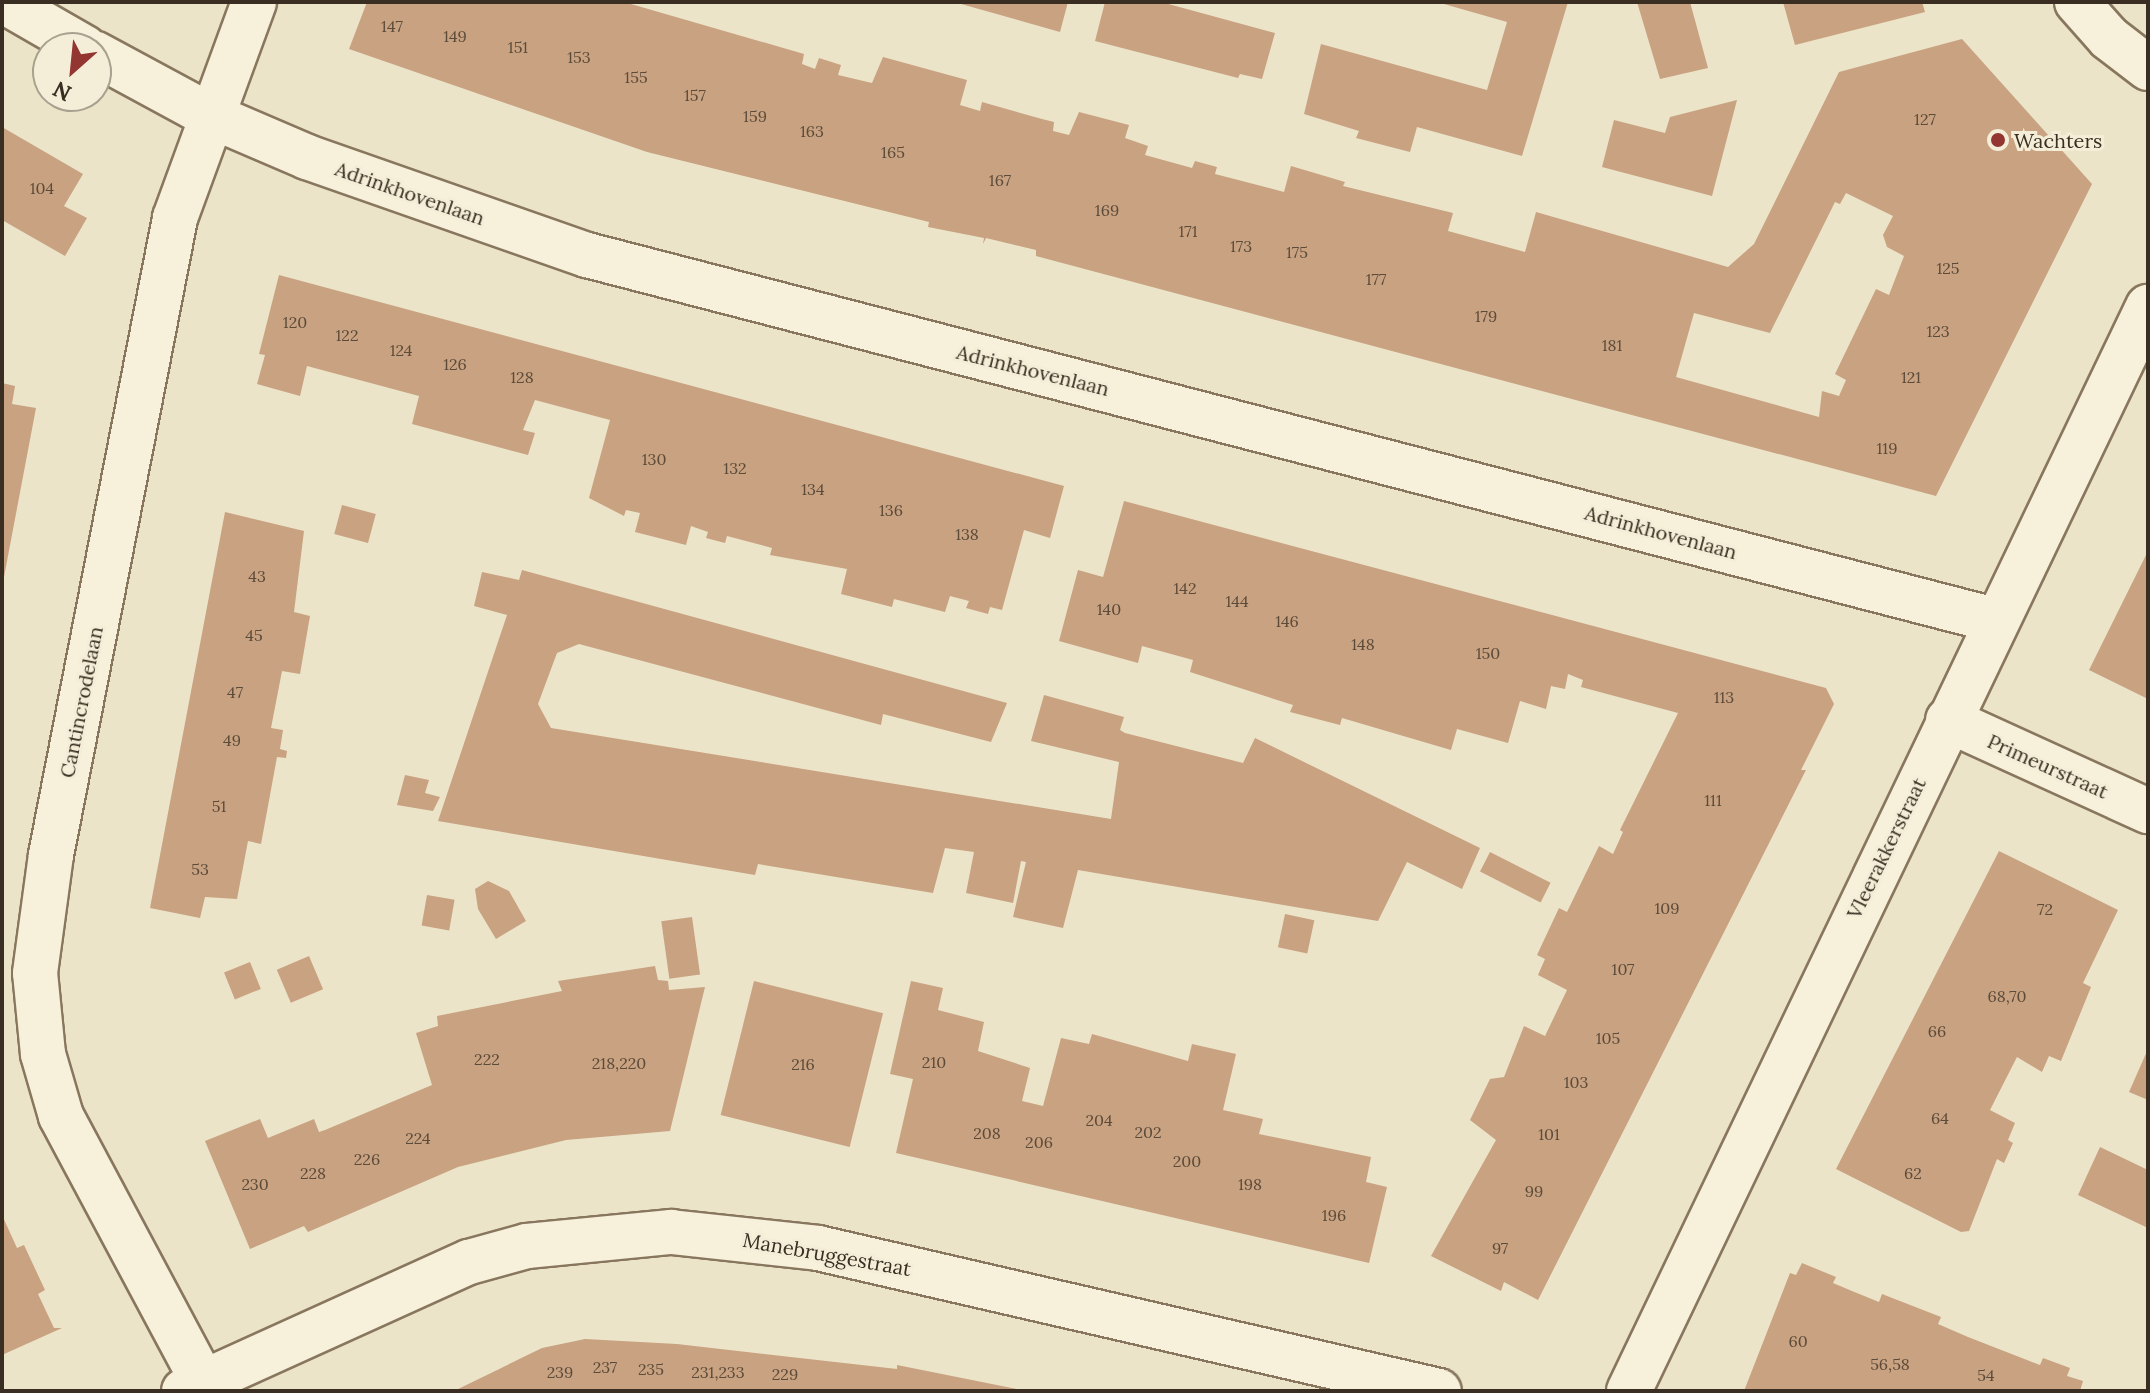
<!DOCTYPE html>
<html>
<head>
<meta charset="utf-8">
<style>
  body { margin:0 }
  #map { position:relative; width:2150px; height:1393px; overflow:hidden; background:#ece4c9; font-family:Lora,serif }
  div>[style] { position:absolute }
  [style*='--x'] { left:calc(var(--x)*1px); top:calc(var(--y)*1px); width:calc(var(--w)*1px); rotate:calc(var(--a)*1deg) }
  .building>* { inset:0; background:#c8a281; transform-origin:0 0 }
  .roads { filter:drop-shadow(2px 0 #88775e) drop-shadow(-2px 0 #88775e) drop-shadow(0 2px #88775e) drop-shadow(0 -2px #88775e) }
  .minor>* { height:44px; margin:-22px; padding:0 22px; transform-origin:22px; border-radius:22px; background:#f7f1dc }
  .dots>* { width:22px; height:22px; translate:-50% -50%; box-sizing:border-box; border:4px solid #f4eed8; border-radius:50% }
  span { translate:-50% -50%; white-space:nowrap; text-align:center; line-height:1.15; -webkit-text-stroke:6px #f4eed8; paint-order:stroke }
  .number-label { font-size:16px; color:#5d4b39 }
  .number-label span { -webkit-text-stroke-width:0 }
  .poi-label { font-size:20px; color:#392e21 }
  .left { translate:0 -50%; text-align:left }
  .street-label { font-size:20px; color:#392e21 }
  .frame { position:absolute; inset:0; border:4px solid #392e21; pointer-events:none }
  .north { position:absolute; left:32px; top:32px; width:80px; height:80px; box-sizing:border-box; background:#f4eed8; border:2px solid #a9a18f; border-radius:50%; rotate:207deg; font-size:22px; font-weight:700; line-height:32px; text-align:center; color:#392e21 }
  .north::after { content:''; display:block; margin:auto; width:28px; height:36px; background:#933631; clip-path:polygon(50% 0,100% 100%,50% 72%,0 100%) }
</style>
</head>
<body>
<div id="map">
  <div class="building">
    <i style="clip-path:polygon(evenodd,367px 2px,624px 2px,804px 54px,802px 64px,815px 69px,819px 58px,841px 65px,838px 75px,872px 83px,883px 57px,967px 80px,960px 105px,980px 111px,982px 102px,1042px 119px,1054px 122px,1053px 131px,1069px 135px,1079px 112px,1129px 125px,1125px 138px,1148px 146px,1145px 155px,1192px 168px,1195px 161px,1217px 167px,1215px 174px,1284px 192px,1291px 166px,1345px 182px,1343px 186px,1453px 213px,1448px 231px,1525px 252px,1536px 212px,1728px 267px,1754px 244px,1839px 72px,1962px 39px,2092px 184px,1936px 496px,1036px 256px,1036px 250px,986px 238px,983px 244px,984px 238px,928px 227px,929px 222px,647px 152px,349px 49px,367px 2px,1846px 193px,1893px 216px,1883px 235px,1887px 247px,1904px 256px,1889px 295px,1876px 289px,1835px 374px,1846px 380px,1839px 396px,1822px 391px,1819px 417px,1676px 377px,1694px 313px,1770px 333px,1835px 202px,1840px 204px,1846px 193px)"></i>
    <i style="clip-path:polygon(954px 2px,1068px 2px,1060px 32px)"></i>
    <i style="clip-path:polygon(1105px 2px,1161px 2px,1275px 33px,1262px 79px,1240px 74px,1238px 78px,1095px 41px)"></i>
    <i style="clip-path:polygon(1437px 2px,1568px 2px,1522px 156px,1417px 127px,1410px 152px,1356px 138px,1359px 131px,1304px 114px,1321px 44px,1487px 90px,1507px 22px)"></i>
    <i style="clip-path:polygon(1637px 2px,1690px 2px,1708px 68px,1660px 79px)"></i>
    <i style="clip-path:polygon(1783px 2px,1922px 2px,1925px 12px,1795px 45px)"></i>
    <i style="clip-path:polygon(1737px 100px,1712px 196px,1602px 167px,1614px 120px,1665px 133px,1670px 117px)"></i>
    <i style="clip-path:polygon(2px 127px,83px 174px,64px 206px,87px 218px,65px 256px,2px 220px)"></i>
    <i style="clip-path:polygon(279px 275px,1064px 486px,1050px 538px,1024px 530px,1002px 610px,990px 607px,988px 614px,966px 608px,969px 601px,950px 596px,945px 612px,894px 599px,892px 607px,841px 594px,847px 569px,770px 555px,772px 548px,727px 536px,725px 543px,706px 538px,708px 532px,691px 526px,686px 545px,635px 532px,640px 513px,626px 510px,624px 516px,589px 498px,610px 420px,535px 400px,523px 430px,535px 433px,528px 455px,412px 424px,419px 396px,307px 366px,300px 396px,257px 384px,265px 355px,259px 354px)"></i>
    <i style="clip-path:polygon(2px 383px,15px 386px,12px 404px,36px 408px,4px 577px)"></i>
    <i style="clip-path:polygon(1124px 501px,1826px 688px,1834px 704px,1801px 770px,1806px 770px,1538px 1300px,1504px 1282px,1501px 1291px,1431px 1256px,1496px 1140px,1470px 1120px,1490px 1079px,1504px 1077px,1524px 1026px,1545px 1036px,1567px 990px,1538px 975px,1545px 959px,1537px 955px,1559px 908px,1567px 912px,1599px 846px,1613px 854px,1623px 832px,1620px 830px,1678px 713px,1581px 687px,1583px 680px,1568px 674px,1565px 689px,1551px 686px,1546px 709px,1520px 701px,1508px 743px,1457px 729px,1451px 750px,1342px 718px,1340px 725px,1290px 712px,1293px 705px,1190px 672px,1193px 660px,1142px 646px,1138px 663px,1059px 641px,1078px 570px,1103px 577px)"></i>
    <i style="left:342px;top:505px;width:35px;height:30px;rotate:15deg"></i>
    <i style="clip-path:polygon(225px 512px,304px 531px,294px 612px,310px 616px,300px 674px,282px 671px,271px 728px,283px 730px,280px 749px,287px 751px,286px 758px,277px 757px,261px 844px,248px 841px,237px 899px,205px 897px,200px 918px,150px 908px)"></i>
    <i style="clip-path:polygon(2148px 551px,2148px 699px,2089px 670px)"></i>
    <i style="clip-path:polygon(522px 570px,1007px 703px,991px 742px,883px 714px,881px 725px,579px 644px,557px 653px,538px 704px,551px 728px,1111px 819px,1119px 762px,1031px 741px,1044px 695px,1124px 717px,1120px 730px,1125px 733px,1243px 763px,1255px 738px,1480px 848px,1462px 889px,1407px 862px,1378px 921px,1078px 870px,1063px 928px,1013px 917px,1026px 862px,1021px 861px,1013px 903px,966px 893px,974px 852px,945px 848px,933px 893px,758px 864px,755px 875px,438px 821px,507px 615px,474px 606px,482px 572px,519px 580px)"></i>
    <i style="clip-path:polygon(405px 775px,429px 780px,425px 793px,440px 797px,433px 811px,397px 805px)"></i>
    <i style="clip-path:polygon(1999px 851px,2118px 910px,2083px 983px,2091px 987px,2061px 1061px,2049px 1056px,2042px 1072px,2017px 1057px,1990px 1110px,2015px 1123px,2008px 1140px,2013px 1143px,2004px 1163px,1997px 1159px,1969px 1231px,1961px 1232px,1836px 1169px)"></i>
    <i style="left:1490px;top:852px;width:68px;height:22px;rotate:27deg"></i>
    <i style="clip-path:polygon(488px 881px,509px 891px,526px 921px,496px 939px,478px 909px,475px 889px)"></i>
    <i style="left:427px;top:895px;width:28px;height:31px;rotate:10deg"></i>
    <i style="left:1285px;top:914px;width:30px;height:34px;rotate:12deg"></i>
    <i style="left:692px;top:917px;width:58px;height:31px;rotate:82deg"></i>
    <i style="left:309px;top:956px;width:36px;height:35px;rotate:67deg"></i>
    <i style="left:250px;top:962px;width:29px;height:28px;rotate:68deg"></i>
    <i style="clip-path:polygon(655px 966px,658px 980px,668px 981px,669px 990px,705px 987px,670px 1131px,566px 1140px,458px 1167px,308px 1232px,304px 1226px,250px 1249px,205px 1141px,260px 1119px,268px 1138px,314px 1119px,319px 1132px,325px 1130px,432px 1085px,416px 1033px,438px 1026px,437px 1016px,562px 991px,558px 981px)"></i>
    <i style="left:754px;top:981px;width:133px;height:138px;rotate:14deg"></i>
    <i style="clip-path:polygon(911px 981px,943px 988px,938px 1010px,984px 1022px,978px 1051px,1030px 1068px,1022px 1101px,1043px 1106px,1061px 1038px,1089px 1044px,1092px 1034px,1188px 1061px,1192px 1044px,1236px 1054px,1223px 1110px,1263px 1119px,1259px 1134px,1371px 1157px,1366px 1182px,1387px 1187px,1369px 1263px,896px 1153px,913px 1079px,890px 1074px)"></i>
    <i style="clip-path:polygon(2148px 1049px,2148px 1100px,2129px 1092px)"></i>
    <i style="clip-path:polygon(2100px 1147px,2148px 1170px,2148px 1228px,2078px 1195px)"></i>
    <i style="clip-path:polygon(2px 1215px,17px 1248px,24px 1245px,45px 1290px,38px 1294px,54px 1328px,62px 1328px,2px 1355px)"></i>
    <i style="clip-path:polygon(1802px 1263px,1836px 1277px,1833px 1283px,1852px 1291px,1879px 1302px,1882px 1294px,1941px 1317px,1938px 1324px,1968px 1337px,2040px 1365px,2043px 1358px,2070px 1368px,2067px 1376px,2083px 1381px,2080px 1391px,1744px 1391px,1790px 1273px,1796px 1275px)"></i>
    <i style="clip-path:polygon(585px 1339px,677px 1344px,897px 1369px,897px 1365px,1027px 1391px,454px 1391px,542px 1348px)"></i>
  </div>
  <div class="roads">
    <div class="minor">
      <i style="--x:5;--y:2;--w:92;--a:29.9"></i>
      <i style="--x:2077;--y:2;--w:48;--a:48.4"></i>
      <i style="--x:2109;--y:38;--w:49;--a:37.6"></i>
      <i style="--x:96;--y:54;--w:128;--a:28.4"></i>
      <i style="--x:209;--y:115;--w:107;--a:23.2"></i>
      <i style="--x:307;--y:157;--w:297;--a:19.3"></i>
      <i style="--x:587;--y:255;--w:1454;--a:14.54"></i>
      <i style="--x:1948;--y:720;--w:220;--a:24.5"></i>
      <i style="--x:203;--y:1382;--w:302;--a:-118.1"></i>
      <i style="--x:61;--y:1116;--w:65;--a:-106.2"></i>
      <i style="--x:43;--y:1054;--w:81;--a:-95.6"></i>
      <i style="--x:35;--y:973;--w:119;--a:-82.3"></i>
      <i style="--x:51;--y:855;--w:649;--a:-78.98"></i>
      <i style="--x:175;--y:218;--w:230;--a:-69.9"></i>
      <i style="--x:184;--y:1391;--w:313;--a:-24.4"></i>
      <i style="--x:469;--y:1262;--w:60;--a:-15.4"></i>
      <i style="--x:527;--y:1246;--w:145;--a:-5.6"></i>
      <i style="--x:671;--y:1232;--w:148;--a:6.2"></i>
      <i style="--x:818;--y:1248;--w:637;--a:12.97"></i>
      <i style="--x:1629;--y:1391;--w:1202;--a:-64.42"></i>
    </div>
  </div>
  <div class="dots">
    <i style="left:1998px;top:140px;background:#933631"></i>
  </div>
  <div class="number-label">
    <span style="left:392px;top:26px">147</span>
    <span style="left:455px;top:36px">149</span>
    <span style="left:518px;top:47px">151</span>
    <span style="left:579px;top:57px">153</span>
    <span style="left:636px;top:77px">155</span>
    <span style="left:695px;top:95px">157</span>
    <span style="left:755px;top:116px">159</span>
    <span style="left:1925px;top:119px">127</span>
    <span style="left:812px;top:131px">163</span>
    <span style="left:893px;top:152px">165</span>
    <span style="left:1000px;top:180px">167</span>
    <span style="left:42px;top:188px">104</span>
    <span style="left:1107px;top:210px">169</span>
    <span style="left:1188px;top:231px">171</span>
    <span style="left:1241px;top:246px">173</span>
    <span style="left:1297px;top:252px">175</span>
    <span style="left:1948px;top:268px">125</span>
    <span style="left:1376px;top:279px">177</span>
    <span style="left:1486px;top:316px">179</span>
    <span style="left:295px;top:322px">120</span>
    <span style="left:1938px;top:331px">123</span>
    <span style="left:347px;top:335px">122</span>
    <span style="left:1612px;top:345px">181</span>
    <span style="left:401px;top:350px">124</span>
    <span style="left:455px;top:364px">126</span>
    <span style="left:522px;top:377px">128</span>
    <span style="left:1911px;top:377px">121</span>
    <span style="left:1887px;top:448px">119</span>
    <span style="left:654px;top:459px">130</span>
    <span style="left:735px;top:468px">132</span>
    <span style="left:813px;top:489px">134</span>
    <span style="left:891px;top:510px">136</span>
    <span style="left:967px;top:534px">138</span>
    <span style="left:257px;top:576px">43</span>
    <span style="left:1185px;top:588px">142</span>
    <span style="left:1237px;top:601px">144</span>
    <span style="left:1109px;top:609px">140</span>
    <span style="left:1287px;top:621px">146</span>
    <span style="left:254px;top:635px">45</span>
    <span style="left:1363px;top:644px">148</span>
    <span style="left:1488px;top:653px">150</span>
    <span style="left:235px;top:692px">47</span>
    <span style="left:1724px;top:697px">113</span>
    <span style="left:232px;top:740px">49</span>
    <span style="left:1713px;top:800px">111</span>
    <span style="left:219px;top:806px">51</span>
    <span style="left:200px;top:869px">53</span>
    <span style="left:1667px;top:908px">109</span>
    <span style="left:2045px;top:909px">72</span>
    <span style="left:1623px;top:969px">107</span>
    <span style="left:2007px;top:996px">68,70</span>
    <span style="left:1937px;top:1031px">66</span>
    <span style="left:1608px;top:1038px">105</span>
    <span style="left:487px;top:1059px">222</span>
    <span style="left:934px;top:1062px">210</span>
    <span style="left:619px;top:1063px">218,220</span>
    <span style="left:803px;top:1064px">216</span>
    <span style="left:1576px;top:1082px">103</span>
    <span style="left:1940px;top:1118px">64</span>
    <span style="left:1099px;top:1120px">204</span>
    <span style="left:1148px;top:1132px">202</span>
    <span style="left:987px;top:1133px">208</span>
    <span style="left:1549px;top:1134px">101</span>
    <span style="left:418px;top:1138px">224</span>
    <span style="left:1039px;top:1142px">206</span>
    <span style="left:367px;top:1159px">226</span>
    <span style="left:1187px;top:1161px">200</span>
    <span style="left:313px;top:1173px">228</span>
    <span style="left:1913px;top:1173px">62</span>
    <span style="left:255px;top:1184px">230</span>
    <span style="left:1250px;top:1184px">198</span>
    <span style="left:1534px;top:1191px">99</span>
    <span style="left:1334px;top:1215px">196</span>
    <span style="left:1500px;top:1248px">97</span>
    <span style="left:1798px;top:1341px">60</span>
    <span style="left:1890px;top:1364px">56,58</span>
    <span style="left:605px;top:1367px">237</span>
    <span style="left:651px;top:1369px">235</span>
    <span style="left:560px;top:1372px">239</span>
    <span style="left:718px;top:1372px">231,233</span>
    <span style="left:785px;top:1374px">229</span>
    <span style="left:1986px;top:1375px">54</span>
  </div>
  <div class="poi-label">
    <span class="left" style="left:2014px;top:140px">Wachters</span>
  </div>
  <div class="street-label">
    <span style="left:410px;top:193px;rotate:19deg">Adrinkhovenlaan</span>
    <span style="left:1033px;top:370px;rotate:14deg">Adrinkhovenlaan</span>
    <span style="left:1661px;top:532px;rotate:15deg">Adrinkhovenlaan</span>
    <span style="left:81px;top:702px;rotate:-79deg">Cantincrodelaan</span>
    <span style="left:2048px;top:766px;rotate:24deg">Primeurstraat</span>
    <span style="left:1886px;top:848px;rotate:-64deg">Vleerakkerstraat</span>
    <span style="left:827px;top:1254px;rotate:10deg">Manebruggestraat</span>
  </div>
  <div class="frame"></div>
  <div class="north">N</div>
</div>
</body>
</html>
